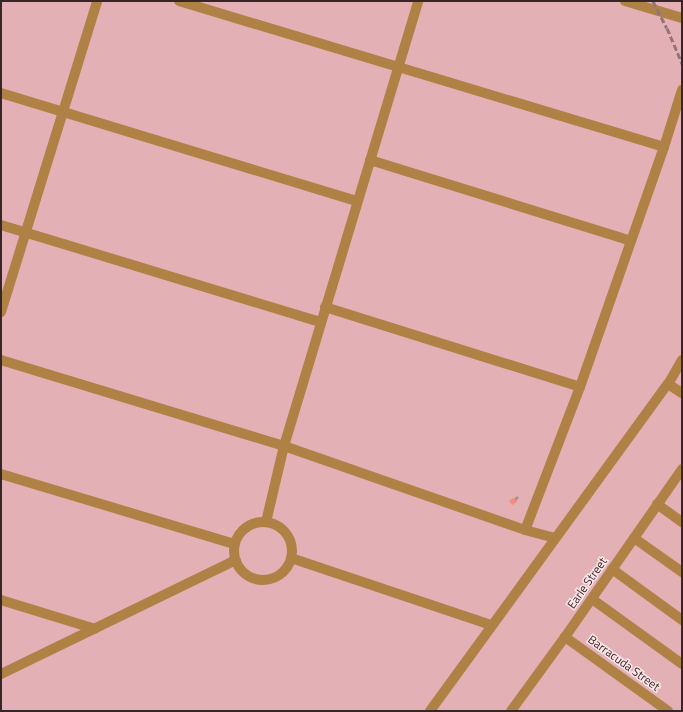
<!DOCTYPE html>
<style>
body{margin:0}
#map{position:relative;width:683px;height:712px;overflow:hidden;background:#ebbfc4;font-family:"Titillium Web",sans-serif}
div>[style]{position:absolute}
.built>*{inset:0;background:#e3b0b6;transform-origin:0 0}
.shadow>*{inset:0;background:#0003}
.building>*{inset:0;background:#f18e7d}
.minor>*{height:10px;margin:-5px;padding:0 5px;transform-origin:5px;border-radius:5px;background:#b08145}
.minor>.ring{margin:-5px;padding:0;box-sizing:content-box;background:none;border:10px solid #b08145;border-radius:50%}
.rail>*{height:3px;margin-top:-1.5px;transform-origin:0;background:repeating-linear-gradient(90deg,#937578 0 6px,transparent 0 9px)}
span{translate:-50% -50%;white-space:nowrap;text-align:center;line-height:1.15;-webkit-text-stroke:3px #fde6e8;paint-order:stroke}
.street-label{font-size:12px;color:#372628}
.frame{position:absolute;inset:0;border:2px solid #372628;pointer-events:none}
</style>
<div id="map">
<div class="built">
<i style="left:1px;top:1px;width:681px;height:710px"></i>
</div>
<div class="shadow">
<i style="clip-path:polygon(517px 496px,519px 498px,516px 501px,511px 501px)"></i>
</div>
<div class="building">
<i style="clip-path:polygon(513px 498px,517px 502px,512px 505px,509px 501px)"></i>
</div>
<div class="minor">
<i style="left:179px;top:1px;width:506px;rotate:16.75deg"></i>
<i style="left:664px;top:147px;width:254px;rotate:109.3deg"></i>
<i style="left:580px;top:387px;width:153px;rotate:111deg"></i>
<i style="left:625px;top:1px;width:59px;rotate:16.6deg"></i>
<i style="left:1px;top:93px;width:372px;rotate:16.9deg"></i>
<i style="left:664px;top:147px;width:60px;rotate:-72.5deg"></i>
<i style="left:370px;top:160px;width:273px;rotate:17.2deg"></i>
<i style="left:1px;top:225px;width:334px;rotate:16.9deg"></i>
<i style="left:325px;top:307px;width:267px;rotate:17.4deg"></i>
<i style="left:1px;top:312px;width:325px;rotate:-72.8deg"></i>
<i style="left:1px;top:360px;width:296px;rotate:16.9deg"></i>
<i style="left:284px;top:446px;width:255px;rotate:19.2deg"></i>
<i style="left:525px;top:530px;width:30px;rotate:15deg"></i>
<i style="left:682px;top:360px;width:28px;rotate:120deg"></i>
<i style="left:668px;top:384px;width:17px;rotate:33deg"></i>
<i style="left:1px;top:474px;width:244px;rotate:16.7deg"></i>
<i style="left:657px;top:504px;width:31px;rotate:36deg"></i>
<i style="left:266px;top:522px;width:78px;rotate:-76.7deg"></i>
<i style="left:284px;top:446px;width:465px;rotate:-73.2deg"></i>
<i class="ring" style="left:234px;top:522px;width:48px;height:48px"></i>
<i style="left:634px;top:538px;width:59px;rotate:35.3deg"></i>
<i style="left:291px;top:558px;width:211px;rotate:18.5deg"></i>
<i style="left:612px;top:569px;width:87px;rotate:36.1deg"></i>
<i style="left:592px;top:599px;width:111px;rotate:35.8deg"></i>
<i style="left:1px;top:600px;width:98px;rotate:17.1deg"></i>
<i style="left:565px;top:637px;width:127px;rotate:35.7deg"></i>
<i style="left:1px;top:674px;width:261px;rotate:-25.9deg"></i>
<i style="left:430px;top:711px;width:404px;rotate:-54deg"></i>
<i style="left:511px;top:711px;width:92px;rotate:-53.9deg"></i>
<i style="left:565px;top:637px;width:205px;rotate:-55.1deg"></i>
</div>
<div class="rail">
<i style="left:653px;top:1px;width:30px;rotate:63deg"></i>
<i style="left:667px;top:28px;width:39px;rotate:67deg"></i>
</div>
<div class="street-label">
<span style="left:587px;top:583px;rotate:-55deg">Earle Street</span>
<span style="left:624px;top:663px;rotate:36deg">Barracuda Street</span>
</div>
<div class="frame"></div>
</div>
